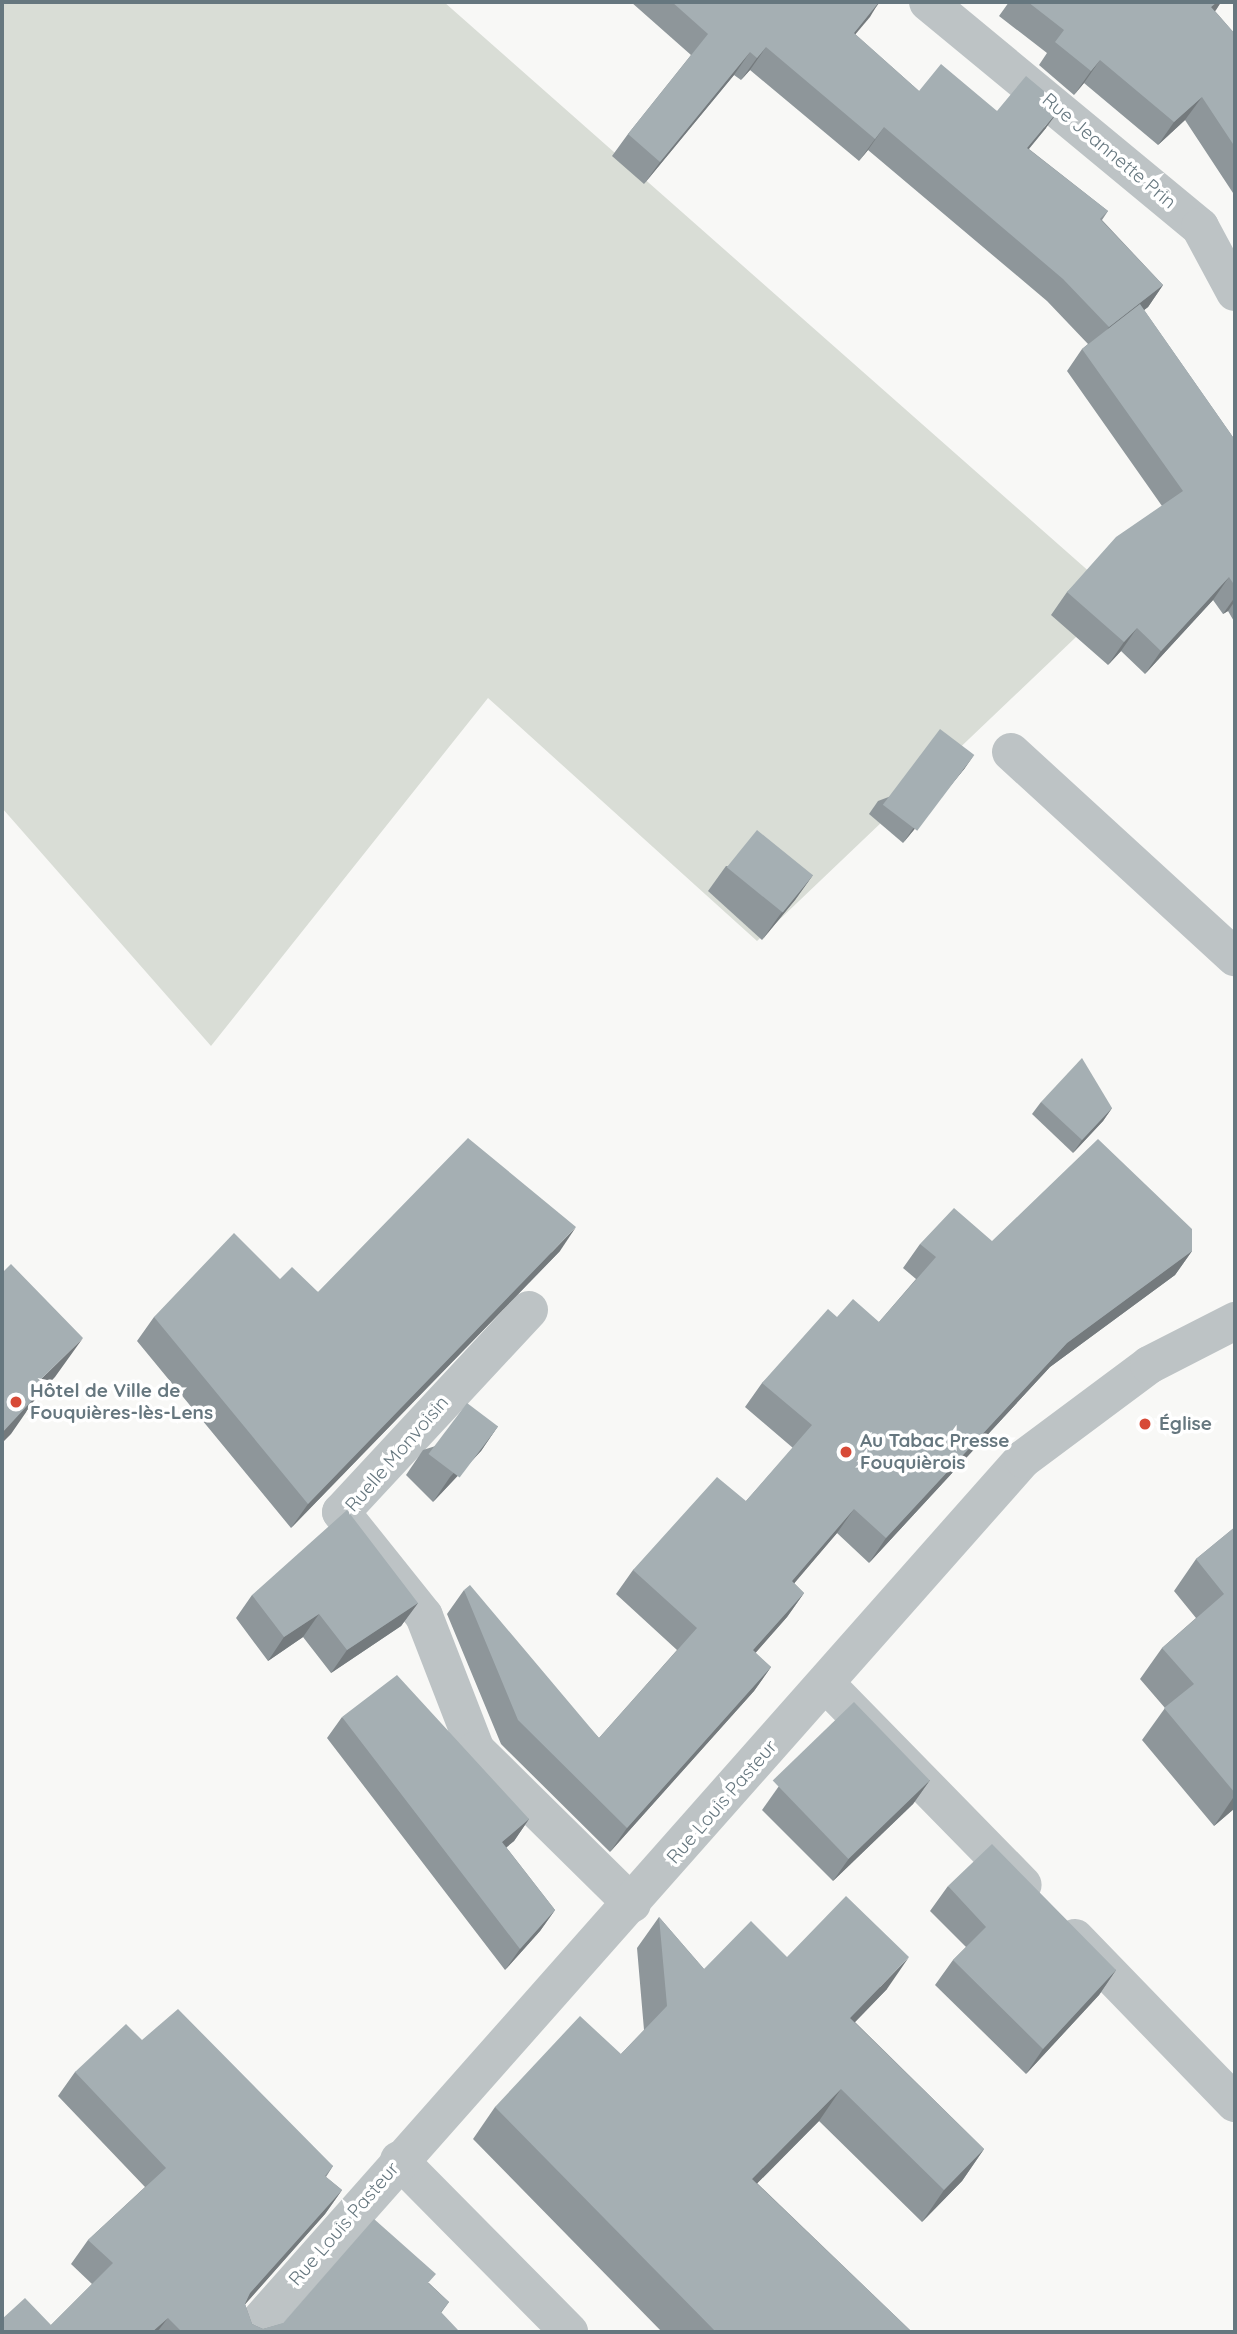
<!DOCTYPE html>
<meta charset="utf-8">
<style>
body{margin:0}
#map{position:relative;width:1237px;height:2334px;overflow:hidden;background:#f8f8f6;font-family:Quicksand,sans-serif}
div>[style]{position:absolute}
.green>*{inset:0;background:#d9ddd6}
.minor>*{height:38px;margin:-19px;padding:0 19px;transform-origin:19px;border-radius:19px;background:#bdc3c5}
.tertiary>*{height:38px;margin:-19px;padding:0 19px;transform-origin:19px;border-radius:19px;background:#bdc3c5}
.wall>*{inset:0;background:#8e969a}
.shaded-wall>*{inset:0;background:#747a7d}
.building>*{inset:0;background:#a5afb3;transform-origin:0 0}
.dots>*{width:19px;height:19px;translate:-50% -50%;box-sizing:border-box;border:4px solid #fff;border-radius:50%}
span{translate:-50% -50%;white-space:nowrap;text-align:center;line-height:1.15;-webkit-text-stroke:7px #fff;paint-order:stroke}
.street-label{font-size:19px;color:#66777f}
.poi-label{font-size:19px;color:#66777f;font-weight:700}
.left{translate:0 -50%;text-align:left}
.frame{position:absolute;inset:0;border:4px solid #66777f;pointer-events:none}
</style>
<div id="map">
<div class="green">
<i style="clip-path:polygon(2px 2px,444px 2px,1118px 597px,757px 941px,488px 698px,211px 1046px,2px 808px)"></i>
</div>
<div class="minor">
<i style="left:928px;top:2px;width:353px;rotate:39.6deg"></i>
<i style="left:1200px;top:227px;width:74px;rotate:61.7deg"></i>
<i style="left:1011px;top:752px;width:304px;rotate:42.5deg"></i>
<i style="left:529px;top:1310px;width:276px;rotate:132.9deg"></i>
<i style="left:341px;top:1512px;width:133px;rotate:51.4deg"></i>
<i style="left:424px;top:1616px;width:144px;rotate:68.8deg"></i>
<i style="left:476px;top:1750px;width:219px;rotate:44.6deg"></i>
<i style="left:826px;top:1684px;width:281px;rotate:45.6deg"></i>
<i style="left:1075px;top:1938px;width:230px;rotate:45.9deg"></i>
<i style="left:399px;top:2160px;width:242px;rotate:45.3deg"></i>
</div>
<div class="tertiary">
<i style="left:250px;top:2332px;width:1166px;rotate:-48.48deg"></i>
<i style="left:1023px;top:1459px;width:157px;rotate:-36.7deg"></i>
<i style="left:1149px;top:1365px;width:97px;rotate:-27.1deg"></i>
</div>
<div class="wall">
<i style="clip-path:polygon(631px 2px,880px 2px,855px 34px,919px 91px,997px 111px,1046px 128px,1029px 149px,1108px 211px,1102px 220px,1163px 285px,1148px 307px,1144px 310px,1235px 440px,1235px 623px,1228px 611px,1223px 614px,1213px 600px,1145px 674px,1121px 651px,1108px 665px,1051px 615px,1067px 592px,1162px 506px,1067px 371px,1082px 349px,1088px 344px,1047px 301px,868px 150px,859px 161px,750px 70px,741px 80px,734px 75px,644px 184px,612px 156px,628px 134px,691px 55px)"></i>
<i style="clip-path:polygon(1009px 2px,1221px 2px,1215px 11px,1235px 34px,1235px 196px,1185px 120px,1158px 145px,1084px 83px,1074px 95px,1039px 65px,1047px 53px,999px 16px)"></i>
<i style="clip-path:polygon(965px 768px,903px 843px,869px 814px,878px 801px)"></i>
<i style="clip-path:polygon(726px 866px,813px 875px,795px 900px,762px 940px,708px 891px)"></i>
<i style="clip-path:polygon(1041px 1102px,1112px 1108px,1103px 1121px,1073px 1153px,1032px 1114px)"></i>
<i style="clip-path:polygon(992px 1241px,1192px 1251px,1175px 1275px,1050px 1367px,869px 1563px,837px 1533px,794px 1583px,804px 1593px,787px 1617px,755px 1653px,771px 1667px,754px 1691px,610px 1852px,501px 1744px,447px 1614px,464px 1590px,599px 1738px,677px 1650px,616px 1594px,633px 1570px,746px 1501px,793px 1448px,745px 1407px,762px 1383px,837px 1317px,879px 1322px,916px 1279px,903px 1268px,920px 1244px)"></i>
<i style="clip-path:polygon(560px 1251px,291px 1528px,137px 1341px,154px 1317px,280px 1279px,318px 1292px)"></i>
<i style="clip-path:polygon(498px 1426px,481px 1451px,433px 1502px,406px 1475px,423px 1450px)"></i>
<i style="clip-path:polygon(1235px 1527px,1235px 1808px,1214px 1826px,1142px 1740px,1165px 1708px,1140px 1679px,1162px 1648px,1196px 1618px,1174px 1591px,1196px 1559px)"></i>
<i style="clip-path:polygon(252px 1595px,418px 1603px,401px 1626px,331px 1673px,303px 1637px,268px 1661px,236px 1618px)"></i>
<i style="clip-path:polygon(342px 1717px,529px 1819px,514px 1841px,506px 1847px,555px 1910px,540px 1931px,505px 1970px,327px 1738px)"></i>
<i style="clip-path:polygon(930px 1780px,913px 1804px,833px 1881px,762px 1810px,779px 1786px)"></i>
<i style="clip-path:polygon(948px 1886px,1116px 1970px,1099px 1995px,1026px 2074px,935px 1985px,953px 1960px,966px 1947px,930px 1911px)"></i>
<i style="clip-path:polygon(659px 1917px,704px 1969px,787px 1957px,887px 1989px,855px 2022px,984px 2149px,962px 2181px,922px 2222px,819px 2121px,757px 2183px,912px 2332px,662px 2332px,473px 2139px,495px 2107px,621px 2054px,644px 2030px,637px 1948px)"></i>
<i style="clip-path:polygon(142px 2040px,333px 2166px,326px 2177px,342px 2190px,325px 2214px,245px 2304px,252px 2324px,263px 2329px,429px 2283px,449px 2302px,441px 2313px,456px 2332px,2px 2332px,51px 2325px,92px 2284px,71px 2264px,88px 2240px,145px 2187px,58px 2096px,75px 2072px)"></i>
</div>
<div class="shaded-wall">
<i style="clip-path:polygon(879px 2px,870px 17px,838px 55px,854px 33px)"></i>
<i style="clip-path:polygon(1217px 2px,1221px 2px,1216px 10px,1195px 31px,1211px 7px)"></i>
<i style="clip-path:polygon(766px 47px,750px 70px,741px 80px,757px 58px)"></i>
<i style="clip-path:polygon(750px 52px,734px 75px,644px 184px,660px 162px)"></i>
<i style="clip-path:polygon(1100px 60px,1084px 83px,1074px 95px,1091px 71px)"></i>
<i style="clip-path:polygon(1202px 97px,1185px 120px,1158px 145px,1174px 122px)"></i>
<i style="clip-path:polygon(1062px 106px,1046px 128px,1011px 170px,1027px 148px)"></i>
<i style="clip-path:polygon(884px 127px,868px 150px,859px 161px,875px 139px)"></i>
<i style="clip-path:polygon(1163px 285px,1148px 307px,1093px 350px,1109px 327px)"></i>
<i style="clip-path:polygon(1229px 577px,1213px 600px,1145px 674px,1161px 651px)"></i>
<i style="clip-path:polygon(1235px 597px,1235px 601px,1228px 611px,1223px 614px)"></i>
<i style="clip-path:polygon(1137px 628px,1121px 651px,1108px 665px,1124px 642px)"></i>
<i style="clip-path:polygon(974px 755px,965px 768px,903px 843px,912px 830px)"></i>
<i style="clip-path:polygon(813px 875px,795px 900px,762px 940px,779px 916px)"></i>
<i style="clip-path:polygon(1112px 1108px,1103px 1121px,1073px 1153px,1082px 1140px)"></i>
<i style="clip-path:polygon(576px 1227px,560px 1251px,291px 1528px,308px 1504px)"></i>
<i style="clip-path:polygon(1192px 1251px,1175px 1275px,1050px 1367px,869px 1563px,886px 1538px,1067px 1343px)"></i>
<i style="clip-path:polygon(83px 1338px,55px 1377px,38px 1395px,11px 1434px,2px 1443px,2px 1433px,32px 1388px)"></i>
<i style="clip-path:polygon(498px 1426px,481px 1451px,433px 1502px,450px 1477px)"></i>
<i style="clip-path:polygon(854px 1509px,837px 1533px,775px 1606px,792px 1581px)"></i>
<i style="clip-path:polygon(804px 1593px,787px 1617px,736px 1675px,753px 1650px)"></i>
<i style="clip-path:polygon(418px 1603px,401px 1626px,331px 1673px,347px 1650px)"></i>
<i style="clip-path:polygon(319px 1614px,303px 1637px,268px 1661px,284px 1637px)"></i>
<i style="clip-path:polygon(771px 1667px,754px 1691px,610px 1852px,627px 1828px)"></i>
<i style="clip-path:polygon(930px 1780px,913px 1804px,833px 1881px,850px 1857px)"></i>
<i style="clip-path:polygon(1235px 1795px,1235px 1808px,1214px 1826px)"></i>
<i style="clip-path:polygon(529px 1819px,514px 1841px,487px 1864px,502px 1842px)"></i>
<i style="clip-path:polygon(555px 1910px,540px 1931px,505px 1970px,520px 1949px)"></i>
<i style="clip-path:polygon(909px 1957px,887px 1989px,828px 2050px,850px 2018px)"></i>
<i style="clip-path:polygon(1116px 1970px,1099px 1995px,1026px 2074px,1043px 2049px)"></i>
<i style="clip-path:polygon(841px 2089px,819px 2121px,730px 2211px,752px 2179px)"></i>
<i style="clip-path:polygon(984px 2149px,962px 2181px,922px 2222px,944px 2190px)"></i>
<i style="clip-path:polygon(342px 2190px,325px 2214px,234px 2317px,250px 2293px)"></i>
<i style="clip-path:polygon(168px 2318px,157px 2332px,152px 2332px)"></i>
</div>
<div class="building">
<i style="clip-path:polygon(672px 2px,879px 2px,854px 33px,919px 91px,941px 64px,997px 111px,1026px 76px,1062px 106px,1027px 148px,1108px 211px,1100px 219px,1163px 285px,1109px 327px,1063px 279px,884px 127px,875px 139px,766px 47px,757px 58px,750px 52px,660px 162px,628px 134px,708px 34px)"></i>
<i style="clip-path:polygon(1028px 2px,1217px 2px,1211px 7px,1235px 34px,1235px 147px,1202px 97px,1174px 122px,1100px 60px,1091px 71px,1055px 42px,1064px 30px)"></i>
<i style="clip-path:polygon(1140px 304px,1235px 440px,1235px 586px,1229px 577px,1161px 651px,1137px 628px,1124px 642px,1067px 592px,1116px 537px,1183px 491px,1082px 349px)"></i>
<i style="left:940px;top:729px;width:43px;height:95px;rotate:37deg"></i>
<i style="left:757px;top:830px;width:72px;height:48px;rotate:39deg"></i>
<i style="clip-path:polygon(1082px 1058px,1112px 1108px,1082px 1140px,1041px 1102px)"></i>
<i style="clip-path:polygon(468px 1138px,576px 1227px,308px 1504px,154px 1317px,234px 1233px,280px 1279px,292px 1267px,318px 1292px)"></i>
<i style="clip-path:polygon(1098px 1139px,1192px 1229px,1192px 1251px,1067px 1343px,886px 1538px,854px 1509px,792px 1581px,804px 1593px,753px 1650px,771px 1667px,627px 1828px,518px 1720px,464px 1590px,470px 1585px,599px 1738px,697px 1628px,633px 1570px,717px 1477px,746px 1501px,812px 1425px,762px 1383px,828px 1309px,837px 1317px,853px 1299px,879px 1322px,936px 1257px,920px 1244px,954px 1208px,992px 1241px)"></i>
<i style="clip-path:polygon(11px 1264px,83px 1338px,32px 1388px,38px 1394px,2px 1433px,2px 1273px)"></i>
<i style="left:467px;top:1403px;width:39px;height:64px;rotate:37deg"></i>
<i style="clip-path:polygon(347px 1510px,418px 1603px,347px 1650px,319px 1614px,284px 1637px,252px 1595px)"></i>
<i style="clip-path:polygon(1235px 1527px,1235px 1793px,1164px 1708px,1194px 1684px,1162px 1648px,1224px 1594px,1196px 1559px)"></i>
<i style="clip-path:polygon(397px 1675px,529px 1819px,502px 1842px,555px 1910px,520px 1949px,342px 1717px)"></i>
<i style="left:854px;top:1702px;width:109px;height:113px;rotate:46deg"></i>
<i style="clip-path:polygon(992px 1844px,1116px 1970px,1043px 2049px,953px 1960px,986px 1927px,948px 1886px)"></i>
<i style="clip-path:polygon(846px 1896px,909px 1957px,850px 2018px,984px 2149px,944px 2190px,841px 2089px,752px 2179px,912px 2332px,716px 2332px,495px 2107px,580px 2016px,621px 2054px,667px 2006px,659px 1917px,704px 1969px,751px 1921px,787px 1957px)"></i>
<i style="clip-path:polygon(178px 2009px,333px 2166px,325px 2176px,342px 2190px,250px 2293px,245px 2304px,252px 2324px,263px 2329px,283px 2323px,374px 2219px,436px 2274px,428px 2283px,449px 2302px,441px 2312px,458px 2330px,455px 2332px,182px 2332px,168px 2318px,152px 2332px,2px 2332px,2px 2319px,25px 2298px,51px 2325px,113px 2263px,88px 2240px,166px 2168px,75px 2072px,126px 2024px,142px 2040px)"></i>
</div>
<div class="dots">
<i style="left:16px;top:1402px;background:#d74a37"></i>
<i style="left:1145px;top:1424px;background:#d74a37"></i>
<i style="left:846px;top:1452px;background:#d74a37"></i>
</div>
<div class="street-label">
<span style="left:1109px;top:151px;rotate:40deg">Rue Jeannette Prin</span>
<span style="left:397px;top:1454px;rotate:-49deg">Ruelle Monvoisin</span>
<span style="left:722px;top:1802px;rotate:-49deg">Rue Louis Pasteur</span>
<span style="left:344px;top:2224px;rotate:-49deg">Rue Louis Pasteur</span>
</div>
<div class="poi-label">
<span class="left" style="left:30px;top:1402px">Hôtel de Ville de<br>Fouquières-lès-Lens</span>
<span class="left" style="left:1159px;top:1424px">Église</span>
<span class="left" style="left:860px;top:1452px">Au Tabac Presse<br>Fouquièrois</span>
</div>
<div class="frame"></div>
</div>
